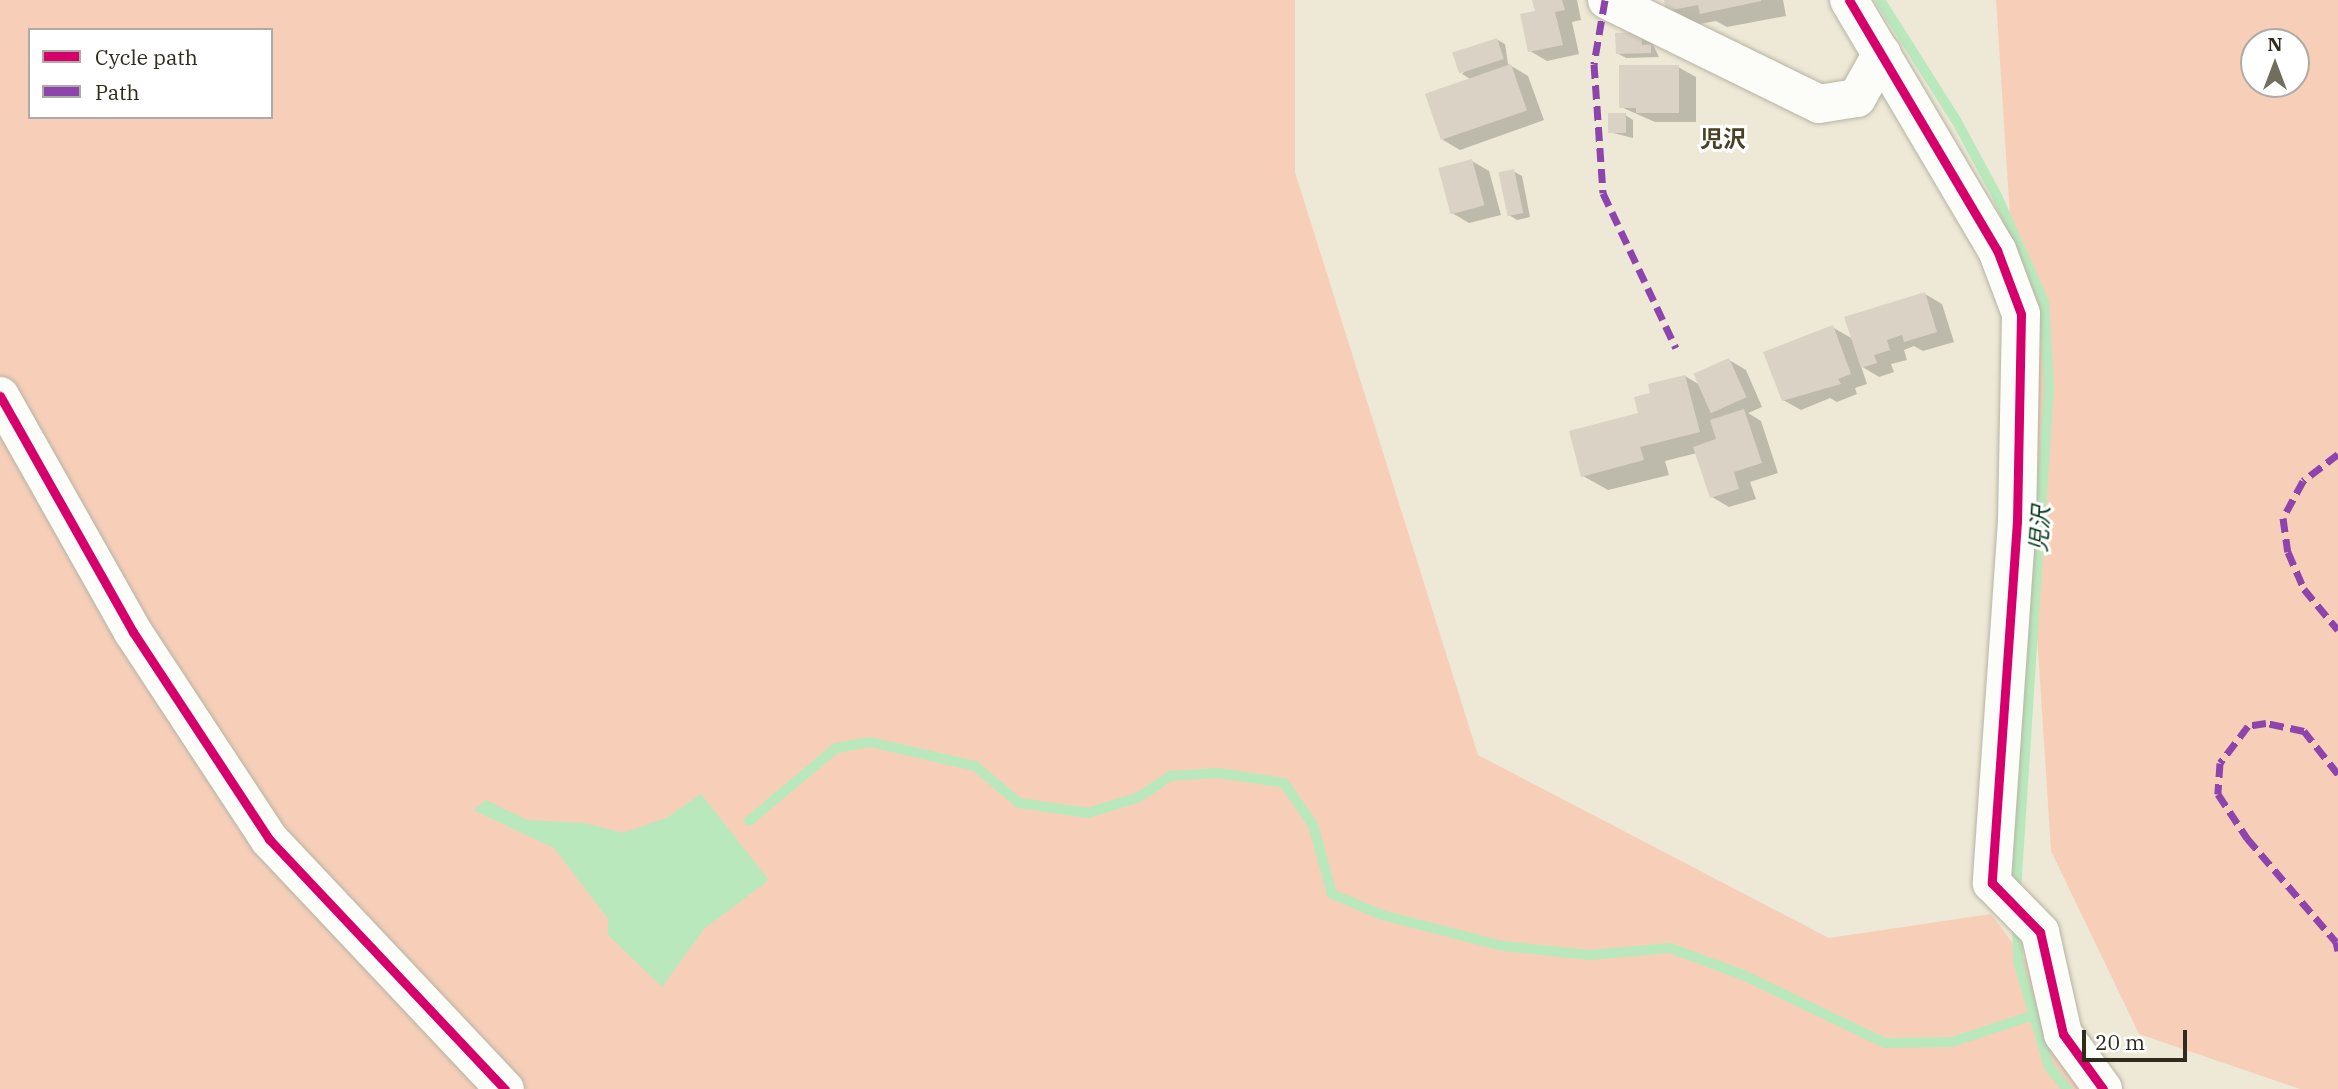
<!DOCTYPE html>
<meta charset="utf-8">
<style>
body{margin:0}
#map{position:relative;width:2338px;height:1089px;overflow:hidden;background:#eee9d6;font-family:"IBM Plex Serif","Noto Sans JP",serif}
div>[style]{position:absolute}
.green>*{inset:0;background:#f7cfb9}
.water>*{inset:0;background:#b9e8bc}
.shadow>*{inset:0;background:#0003}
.stream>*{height:10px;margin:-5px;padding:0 5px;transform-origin:5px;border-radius:5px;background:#b9e8bc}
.building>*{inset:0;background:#dad2c4;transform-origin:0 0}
.roads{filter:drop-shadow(0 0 2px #b6b3a4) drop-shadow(0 0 2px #b6b3a4)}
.minor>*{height:38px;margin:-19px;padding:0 19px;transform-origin:19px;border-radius:19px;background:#fcfcf9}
.tertiary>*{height:38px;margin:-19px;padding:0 19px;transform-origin:19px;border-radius:19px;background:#fcfcf9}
.quiet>*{height:7px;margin-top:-3.5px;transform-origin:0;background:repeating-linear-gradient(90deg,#8e44ad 0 14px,transparent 0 21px)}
.cycleway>*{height:9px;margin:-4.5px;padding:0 4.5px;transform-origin:4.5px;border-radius:4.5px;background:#d6006c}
span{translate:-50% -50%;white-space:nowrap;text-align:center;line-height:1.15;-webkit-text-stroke:6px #fff;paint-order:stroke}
.neighbourhood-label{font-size:23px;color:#494123;font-weight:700}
.water-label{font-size:23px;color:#013817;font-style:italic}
.legend{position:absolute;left:28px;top:28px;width:245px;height:91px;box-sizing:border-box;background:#fff;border:2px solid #acaba5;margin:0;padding:9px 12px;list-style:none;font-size:21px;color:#2f2c1e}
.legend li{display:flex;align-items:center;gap:14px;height:35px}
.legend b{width:35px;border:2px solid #acaba5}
.north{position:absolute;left:2240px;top:28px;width:70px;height:70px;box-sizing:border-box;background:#fff;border:2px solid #acaba5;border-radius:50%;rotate:0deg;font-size:19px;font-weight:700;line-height:28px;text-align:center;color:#2f2c1e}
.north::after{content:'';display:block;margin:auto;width:24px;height:32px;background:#726e5e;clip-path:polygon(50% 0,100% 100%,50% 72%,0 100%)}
.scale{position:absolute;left:2082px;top:1030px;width:105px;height:32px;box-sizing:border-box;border:4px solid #2f2c1e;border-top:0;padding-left:9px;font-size:21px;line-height:24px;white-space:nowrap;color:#2f2c1e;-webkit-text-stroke:5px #fff;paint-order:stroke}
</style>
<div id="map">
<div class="green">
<i style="clip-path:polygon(evenodd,0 0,1295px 0,1295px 172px,1478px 755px,1829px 938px,1991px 914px,2122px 1089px,0 1089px,0 0,30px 30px,271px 30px,271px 117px,30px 117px,30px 30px)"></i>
<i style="clip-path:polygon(evenodd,1996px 0,2338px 0,2338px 1089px,2300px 1089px,2139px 1034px,2051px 851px,1996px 0,2254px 42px,2296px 42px,2296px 84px,2254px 84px,2254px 42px)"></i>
</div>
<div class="water">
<i style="clip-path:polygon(701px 794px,769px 880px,704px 929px,662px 987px,608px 935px,608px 919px,554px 848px,473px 810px,486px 800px,527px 820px,585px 823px,623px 833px,666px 818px)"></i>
</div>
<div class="shadow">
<i style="clip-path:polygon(1534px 0,1577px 0,1581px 20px,1572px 22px,1579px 54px,1547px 61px,1530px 51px,1537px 12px)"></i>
<i style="clip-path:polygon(1666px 0,1783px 0,1786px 16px,1727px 27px,1716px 21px,1694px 25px,1668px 10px)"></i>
<i style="clip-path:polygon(1641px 33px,1650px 38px,1659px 57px,1626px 58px,1617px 53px)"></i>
<i style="clip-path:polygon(1496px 39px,1505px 44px,1508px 64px,1528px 76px,1544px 120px,1460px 150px,1443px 140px,1472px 80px,1462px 74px)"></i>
<i style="clip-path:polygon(1678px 67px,1696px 77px,1696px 122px,1655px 122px,1621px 107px)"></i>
<i style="clip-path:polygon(1625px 115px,1633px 120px,1633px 138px,1609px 132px)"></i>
<i style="clip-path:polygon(1472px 161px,1489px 171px,1501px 215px,1469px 223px,1452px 213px)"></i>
<i style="clip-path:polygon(1513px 171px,1522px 176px,1530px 217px,1517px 220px,1509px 215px)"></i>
<i style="clip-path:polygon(1925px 294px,1942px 304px,1954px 342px,1923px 351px,1914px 346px,1904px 350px,1907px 360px,1891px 364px,1894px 372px,1879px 377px,1861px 366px,1867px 384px,1855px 388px,1857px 394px,1837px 402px,1830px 398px,1801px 410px,1783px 400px,1832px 327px,1853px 339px)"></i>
<i style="clip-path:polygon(1729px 360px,1746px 370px,1762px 407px,1748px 413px,1761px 421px,1778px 473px,1750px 482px,1756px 499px,1729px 507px,1712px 497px,1697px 453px,1665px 461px,1669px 475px,1608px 490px,1583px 476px,1641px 414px,1652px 395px,1685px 376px,1700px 385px)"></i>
</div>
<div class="stream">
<i style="left:1880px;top:0;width:142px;rotate:57.7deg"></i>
<i style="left:1956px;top:120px;width:86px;rotate:61.7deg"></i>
<i style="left:1997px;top:196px;width:116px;rotate:66.1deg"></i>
<i style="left:2044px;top:302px;width:85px;rotate:86.6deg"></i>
<i style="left:2049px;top:387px;width:505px;rotate:93.75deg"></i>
<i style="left:749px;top:821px;width:114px;rotate:-40deg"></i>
<i style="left:836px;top:748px;width:35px;rotate:-10deg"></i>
<i style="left:870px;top:742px;width:108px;rotate:12.9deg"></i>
<i style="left:975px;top:766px;width:57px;rotate:40.1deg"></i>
<i style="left:1019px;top:803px;width:70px;rotate:8.2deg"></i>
<i style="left:1088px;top:813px;width:53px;rotate:-17.4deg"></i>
<i style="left:1139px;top:797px;width:37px;rotate:-34deg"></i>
<i style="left:1170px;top:776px;width:48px;rotate:-3.6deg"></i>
<i style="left:1218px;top:773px;width:67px;rotate:8.6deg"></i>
<i style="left:1284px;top:783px;width:51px;rotate:55.4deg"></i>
<i style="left:1313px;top:825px;width:72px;rotate:74.6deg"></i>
<i style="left:1332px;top:894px;width:54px;rotate:22.8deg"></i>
<i style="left:1382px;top:915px;width:125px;rotate:14.4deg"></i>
<i style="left:1503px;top:946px;width:87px;rotate:5.9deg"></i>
<i style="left:1590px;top:955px;width:80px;rotate:-5deg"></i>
<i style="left:1670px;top:948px;width:78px;rotate:20.3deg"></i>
<i style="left:1743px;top:975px;width:157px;rotate:25.6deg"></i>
<i style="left:1885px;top:1043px;width:67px;rotate:-0.9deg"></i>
<i style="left:1952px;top:1042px;width:86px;rotate:-18.2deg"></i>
<i style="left:2017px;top:925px;width:36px;rotate:88deg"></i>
<i style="left:2018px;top:961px;width:110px;rotate:73.7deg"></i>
<i style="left:2049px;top:1067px;width:28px;rotate:51deg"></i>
</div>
<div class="building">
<i style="clip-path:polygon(1532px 0,1562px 0,1565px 10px,1555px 12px,1563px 45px,1528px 52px,1520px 14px,1535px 11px)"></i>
<i style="clip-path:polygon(1664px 0,1761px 0,1761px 1px,1700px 14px,1698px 5px,1666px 11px)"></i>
<i style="clip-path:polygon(1642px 32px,1642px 45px,1651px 44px,1651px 53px,1616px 54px,1615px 33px)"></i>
<i style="left:1497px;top:38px;width:22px;height:47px;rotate:72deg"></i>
<i style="left:1511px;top:64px;width:49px;height:91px;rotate:71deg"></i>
<i style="clip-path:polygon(1619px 65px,1679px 65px,1679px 113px,1636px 113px,1636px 108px,1619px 108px)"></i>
<i style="left:1608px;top:113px;width:18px;height:20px"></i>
<i style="left:1472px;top:159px;width:48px;height:35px;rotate:75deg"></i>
<i style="left:1514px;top:169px;width:45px;height:16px;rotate:78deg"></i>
<i style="clip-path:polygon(1925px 292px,1937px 332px,1904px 342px,1902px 335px,1887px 340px,1890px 350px,1874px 355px,1877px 363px,1861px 368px,1844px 317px)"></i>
<i style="clip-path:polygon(1833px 325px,1851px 374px,1838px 379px,1841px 384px,1782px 401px,1763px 352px)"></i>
<i style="left:1729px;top:358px;width:43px;height:39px;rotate:66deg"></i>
<i style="clip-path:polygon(1685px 375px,1700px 432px,1640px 447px,1644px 460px,1581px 477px,1569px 431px,1638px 413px,1634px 397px,1650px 393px,1648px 384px)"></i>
<i style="clip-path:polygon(1744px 409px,1762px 463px,1734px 472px,1739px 489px,1710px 498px,1693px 447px,1716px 439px,1710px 420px)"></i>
</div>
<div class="roads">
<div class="minor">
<i style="left:1607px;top:0;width:236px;rotate:26.1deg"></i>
<i style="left:1819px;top:104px;width:38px;rotate:-9deg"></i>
<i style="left:1857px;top:98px;width:51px;rotate:-60.9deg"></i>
<i style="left:1849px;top:0;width:291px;rotate:59.4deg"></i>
<i style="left:1997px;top:250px;width:68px;rotate:69.4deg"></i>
<i style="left:2021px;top:314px;width:207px;rotate:91.1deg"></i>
<i style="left:2017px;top:521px;width:363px;rotate:94deg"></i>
<i style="left:1992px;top:883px;width:69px;rotate:45.6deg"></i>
<i style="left:2040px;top:932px;width:105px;rotate:77.3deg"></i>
<i style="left:2063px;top:1034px;width:68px;rotate:54deg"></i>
</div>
<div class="tertiary">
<i style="left:0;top:396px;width:271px;rotate:60.6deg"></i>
<i style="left:133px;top:632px;width:248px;rotate:56.7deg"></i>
<i style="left:269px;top:839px;width:344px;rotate:46.7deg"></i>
</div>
</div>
<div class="quiet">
<i style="left:1605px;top:0;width:65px;rotate:99.8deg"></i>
<i style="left:1594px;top:64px;width:129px;rotate:86deg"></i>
<i style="left:1603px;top:193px;width:171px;rotate:64.8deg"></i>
<i style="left:2338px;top:454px;width:44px;rotate:142.4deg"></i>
<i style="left:2303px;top:481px;width:42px;rotate:118.4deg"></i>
<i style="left:2283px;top:518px;width:34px;rotate:82deg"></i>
<i style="left:2288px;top:552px;width:40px;rotate:66.6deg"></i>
<i style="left:2304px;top:589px;width:53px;rotate:50.3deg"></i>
<i style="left:2338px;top:774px;width:55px;rotate:-128.3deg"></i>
<i style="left:2304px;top:731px;width:39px;rotate:-168deg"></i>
<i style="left:2266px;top:723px;width:18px;rotate:171deg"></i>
<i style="left:2248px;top:726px;width:46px;rotate:127.1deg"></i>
<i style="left:2220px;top:763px;width:31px;rotate:94deg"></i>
<i style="left:2218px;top:794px;width:53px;rotate:56.6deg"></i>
<i style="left:2247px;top:838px;width:137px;rotate:49.4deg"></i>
<i style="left:2336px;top:942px;width:9px;rotate:77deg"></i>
</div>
<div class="cycleway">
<i style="left:1849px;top:0;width:291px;rotate:59.4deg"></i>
<i style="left:1997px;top:250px;width:68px;rotate:69.4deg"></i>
<i style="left:2021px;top:314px;width:207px;rotate:91.1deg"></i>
<i style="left:2017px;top:521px;width:363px;rotate:94deg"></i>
<i style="left:1992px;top:883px;width:69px;rotate:45.6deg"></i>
<i style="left:2040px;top:932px;width:105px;rotate:77.3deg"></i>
<i style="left:2063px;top:1034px;width:68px;rotate:54deg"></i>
<i style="left:0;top:396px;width:271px;rotate:60.6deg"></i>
<i style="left:133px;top:632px;width:248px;rotate:56.7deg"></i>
<i style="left:269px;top:839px;width:344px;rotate:46.7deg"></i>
</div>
<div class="neighbourhood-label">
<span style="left:1723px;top:138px">児沢</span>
</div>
<div class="water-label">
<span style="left:2039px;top:529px;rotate:-86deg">児沢</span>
</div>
<ul class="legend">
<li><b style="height:9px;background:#d6006c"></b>Cycle path</li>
<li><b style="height:9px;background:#8e44ad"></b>Path</li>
</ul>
<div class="north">N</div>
<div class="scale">20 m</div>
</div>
